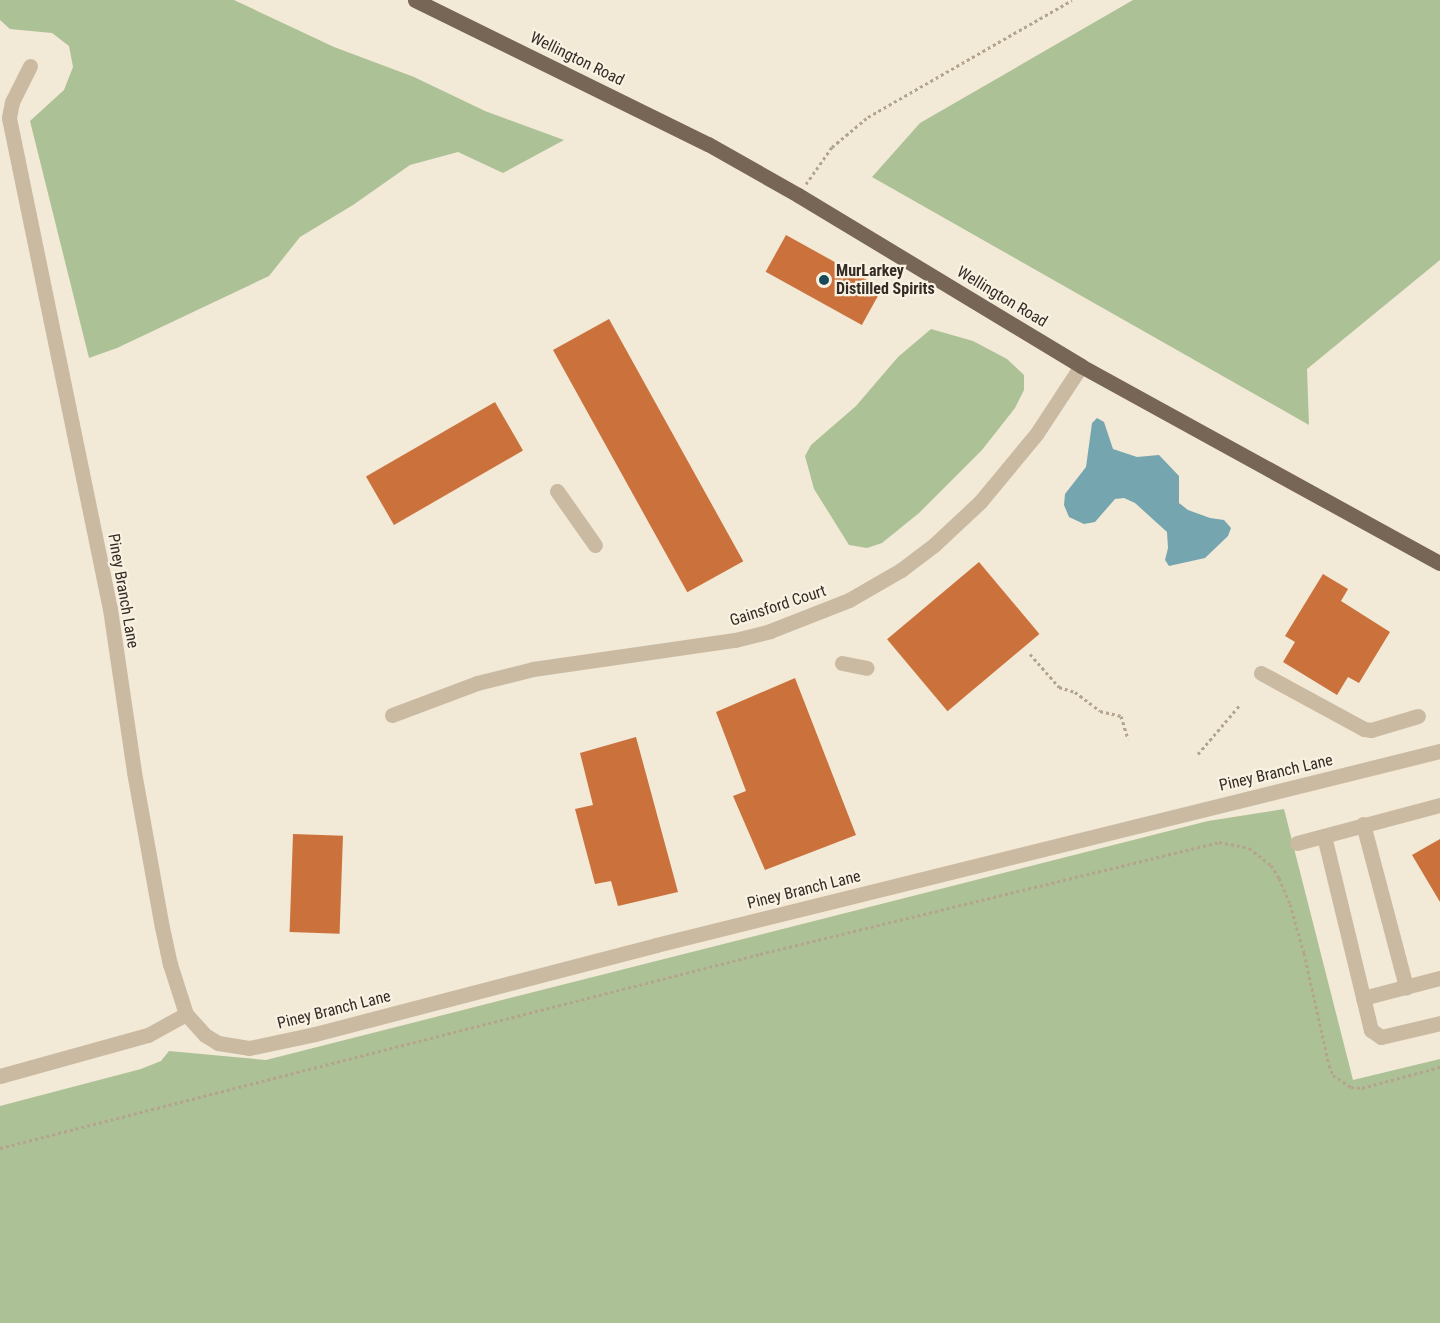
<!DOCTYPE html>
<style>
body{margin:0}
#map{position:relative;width:1440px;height:1323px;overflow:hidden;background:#f2e9d7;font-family:"Roboto Condensed",sans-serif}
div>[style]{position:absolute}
.green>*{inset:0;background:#adc196}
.water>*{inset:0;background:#75a5af}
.building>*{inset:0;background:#cb723c;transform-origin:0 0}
.path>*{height:3px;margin-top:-1.5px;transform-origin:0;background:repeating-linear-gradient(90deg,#b5a48d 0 3px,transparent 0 6px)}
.minor>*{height:15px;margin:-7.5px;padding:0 7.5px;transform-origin:7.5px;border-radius:7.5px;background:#cabaa2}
.major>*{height:15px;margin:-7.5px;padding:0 7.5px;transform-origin:7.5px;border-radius:7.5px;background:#776555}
.dots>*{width:16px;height:16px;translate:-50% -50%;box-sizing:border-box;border:3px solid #f9f2e3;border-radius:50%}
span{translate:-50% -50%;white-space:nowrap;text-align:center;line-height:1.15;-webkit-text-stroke:4.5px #f9f2e3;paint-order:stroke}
.street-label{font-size:16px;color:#342c25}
.poi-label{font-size:16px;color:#342c25;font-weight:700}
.left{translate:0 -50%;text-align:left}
</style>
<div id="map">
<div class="green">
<i style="clip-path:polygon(0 0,234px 0,334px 47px,414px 77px,485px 111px,564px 140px,503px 173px,458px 152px,410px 165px,353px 205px,300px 237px,269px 276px,117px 348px,89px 358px,30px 121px,64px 90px,73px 67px,69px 46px,52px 33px,10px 29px,0 20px)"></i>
<i style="clip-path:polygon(1133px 0,1440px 0,1440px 260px,1307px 369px,1309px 425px,872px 177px,920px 123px)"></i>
<i style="clip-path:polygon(931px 329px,973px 341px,1007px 359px,1024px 375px,1024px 390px,1015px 408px,982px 450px,919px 513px,882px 543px,867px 548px,849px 545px,814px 489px,805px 456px,811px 445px,856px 406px,898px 357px)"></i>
<i style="clip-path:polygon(1284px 809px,1353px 1080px,1440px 1059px,1440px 1323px,0 1323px,0 1106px,141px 1069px,161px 1061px,169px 1051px,266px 1060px,1208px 821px)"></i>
</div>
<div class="water">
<i style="clip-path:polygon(1097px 418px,1104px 422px,1113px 449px,1137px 457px,1159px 455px,1179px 476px,1179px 503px,1188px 510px,1210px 518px,1224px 520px,1231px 528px,1228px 536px,1205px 558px,1169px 566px,1165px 560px,1168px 548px,1167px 532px,1135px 503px,1124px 498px,1115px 499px,1095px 522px,1084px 524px,1069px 517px,1064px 505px,1065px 494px,1086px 467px,1092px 423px)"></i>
</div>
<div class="building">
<i style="left:786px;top:235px;width:110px;height:42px;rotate:29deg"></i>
<i style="left:609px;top:319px;width:277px;height:64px;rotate:61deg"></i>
<i style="left:495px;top:402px;width:56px;height:149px;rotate:60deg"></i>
<i style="left:979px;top:562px;width:94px;height:120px;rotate:50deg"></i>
<i style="clip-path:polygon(1323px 574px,1348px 589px,1341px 601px,1390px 632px,1359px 683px,1348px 677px,1337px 695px,1283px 662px,1295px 642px,1285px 636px)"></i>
<i style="clip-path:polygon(795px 678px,856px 835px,765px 870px,733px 796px,746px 791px,716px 712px)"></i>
<i style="clip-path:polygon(636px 737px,678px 892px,618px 906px,611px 881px,595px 884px,575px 809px,593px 805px,580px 753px)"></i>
<i style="left:293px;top:834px;width:50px;height:98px;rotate:2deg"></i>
<i style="clip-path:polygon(1440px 839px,1440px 902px,1412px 855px)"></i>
</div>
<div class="path">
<i style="left:806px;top:184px;width:45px;rotate:-54.9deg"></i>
<i style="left:832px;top:147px;width:47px;rotate:-39.8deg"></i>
<i style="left:868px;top:117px;width:235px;rotate:-29.8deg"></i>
<i style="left:1030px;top:654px;width:44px;rotate:48.7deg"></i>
<i style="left:1059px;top:687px;width:17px;rotate:17deg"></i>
<i style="left:1075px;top:692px;width:31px;rotate:37deg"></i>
<i style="left:1100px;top:711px;width:22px;rotate:13deg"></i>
<i style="left:1121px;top:716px;width:24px;rotate:73deg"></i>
<i style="left:1198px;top:754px;width:63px;rotate:-49.5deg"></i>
<i style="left:0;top:1148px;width:784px;rotate:-14.32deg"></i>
<i style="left:760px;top:954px;width:472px;rotate:-13.7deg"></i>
<i style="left:1219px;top:842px;width:31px;rotate:11deg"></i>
<i style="left:1249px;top:848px;width:28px;rotate:38deg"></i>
<i style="left:1271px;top:865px;width:15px;rotate:58deg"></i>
<i style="left:1279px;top:878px;width:28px;rotate:67deg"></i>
<i style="left:1290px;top:904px;width:51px;rotate:74.1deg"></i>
<i style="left:1304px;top:953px;width:115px;rotate:77.4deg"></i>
<i style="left:1329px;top:1065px;width:11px;rotate:68deg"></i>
<i style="left:1333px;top:1075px;width:22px;rotate:34deg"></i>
<i style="left:1351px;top:1087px;width:11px;rotate:5deg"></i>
<i style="left:1362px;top:1088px;width:81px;rotate:-15.1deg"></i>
</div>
<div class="minor">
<i style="left:30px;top:66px;width:40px;rotate:116.6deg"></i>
<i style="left:12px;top:102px;width:16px;rotate:101deg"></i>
<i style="left:9px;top:118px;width:501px;rotate:78.38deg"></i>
<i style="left:110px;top:609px;width:165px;rotate:81.6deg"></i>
<i style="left:134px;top:772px;width:158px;rotate:79.8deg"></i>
<i style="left:162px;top:927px;width:38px;rotate:78deg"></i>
<i style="left:170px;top:964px;width:52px;rotate:72.3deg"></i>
<i style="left:186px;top:1014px;width:28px;rotate:48deg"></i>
<i style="left:205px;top:1035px;width:15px;rotate:32deg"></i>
<i style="left:218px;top:1043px;width:31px;rotate:9deg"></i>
<i style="left:249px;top:1048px;width:67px;rotate:-12deg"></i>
<i style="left:315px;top:1034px;width:352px;rotate:-14.6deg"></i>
<i style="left:656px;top:945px;width:808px;rotate:-13.9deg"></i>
<i style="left:557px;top:491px;width:66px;rotate:54.9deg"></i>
<i style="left:842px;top:663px;width:25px;rotate:11deg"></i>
<i style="left:1261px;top:673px;width:117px;rotate:28.5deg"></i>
<i style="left:1364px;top:729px;width:7px;rotate:8deg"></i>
<i style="left:1371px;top:730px;width:49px;rotate:-16.6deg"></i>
<i style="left:392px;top:715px;width:91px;rotate:-20.6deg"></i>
<i style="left:477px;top:683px;width:58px;rotate:-14deg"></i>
<i style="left:533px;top:669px;width:204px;rotate:-8.2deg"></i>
<i style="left:735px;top:640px;width:36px;rotate:-14deg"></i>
<i style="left:770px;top:631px;width:85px;rotate:-21.4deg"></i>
<i style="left:849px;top:600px;width:60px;rotate:-30deg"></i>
<i style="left:901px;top:570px;width:41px;rotate:-37.1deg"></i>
<i style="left:934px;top:545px;width:63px;rotate:-43.1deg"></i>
<i style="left:980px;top:502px;width:89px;rotate:-50.4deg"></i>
<i style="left:1037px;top:433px;width:80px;rotate:-56.7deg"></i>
<i style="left:1363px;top:824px;width:169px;rotate:75.2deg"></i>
<i style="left:1324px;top:836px;width:200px;rotate:76.4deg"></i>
<i style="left:1371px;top:1030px;width:12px;rotate:35deg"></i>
<i style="left:1381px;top:1037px;width:61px;rotate:-13.3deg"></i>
<i style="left:1297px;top:843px;width:148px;rotate:-14.9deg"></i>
<i style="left:1363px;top:998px;width:80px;rotate:-14.6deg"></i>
<i style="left:0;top:1076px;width:154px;rotate:-15.5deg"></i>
<i style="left:148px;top:1035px;width:43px;rotate:-28.9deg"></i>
</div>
<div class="major">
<i style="left:415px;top:0;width:326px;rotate:26.2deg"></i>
<i style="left:708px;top:144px;width:103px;rotate:29.5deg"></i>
<i style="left:798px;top:195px;width:331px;rotate:31.1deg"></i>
<i style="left:1081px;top:366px;width:409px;rotate:28.8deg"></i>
</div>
<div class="dots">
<i style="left:824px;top:280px;background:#194a57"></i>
</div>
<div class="street-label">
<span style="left:577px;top:59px;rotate:26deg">Wellington Road</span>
<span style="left:1002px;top:297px;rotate:31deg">Wellington Road</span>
<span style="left:123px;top:591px;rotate:80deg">Piney Branch Lane</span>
<span style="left:778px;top:606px;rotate:-18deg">Gainsford Court</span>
<span style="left:1276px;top:773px;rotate:-13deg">Piney Branch Lane</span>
<span style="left:804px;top:890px;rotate:-14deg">Piney Branch Lane</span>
<span style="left:334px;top:1010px;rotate:-14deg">Piney Branch Lane</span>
</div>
<div class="poi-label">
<span class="left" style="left:836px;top:280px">MurLarkey<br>Distilled Spirits</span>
</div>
</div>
